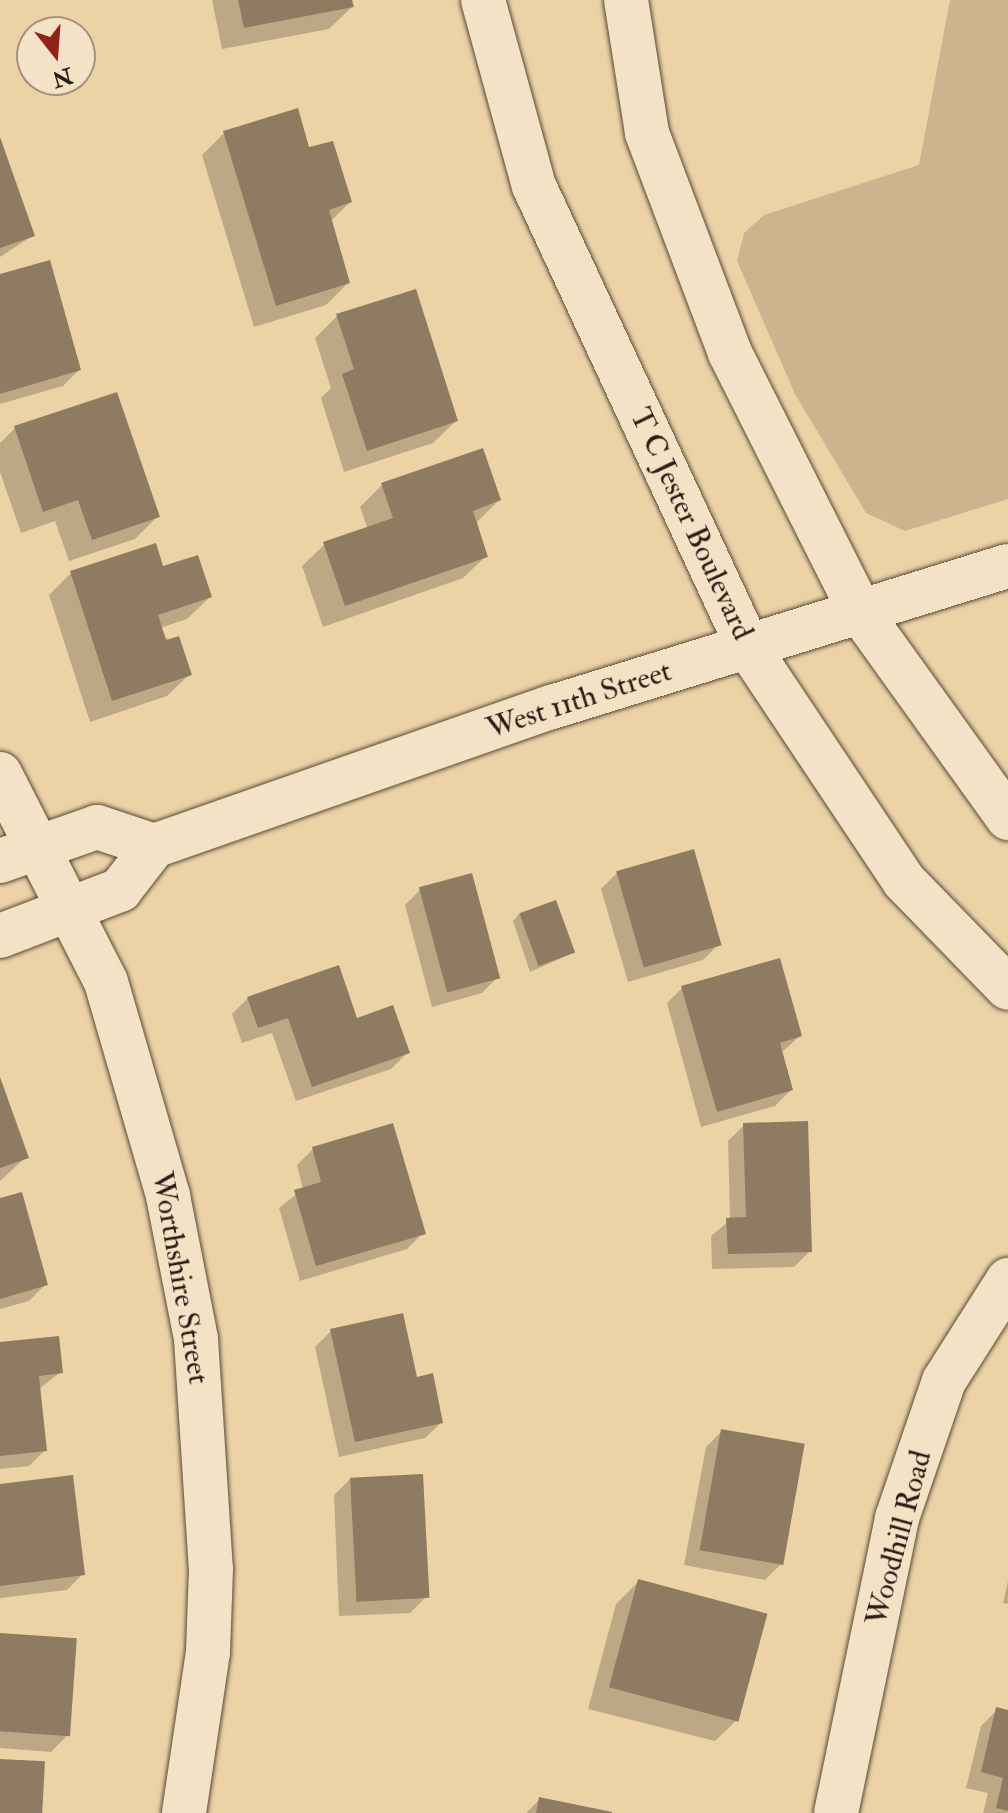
<!DOCTYPE html>
<style>
body{margin:0}
#map{position:relative;width:1008px;height:1813px;overflow:hidden;background:#ecd3a6;font-family:"IM FELL Double Pica",serif}
div>[style]{position:absolute}
.green>*{inset:0;background:#cbb48e}
.shadow>*{inset:0;background:#0003}
.building>*{inset:0;background:#8e7b61;transform-origin:0 0}
.roads{filter:drop-shadow(0 0 2px #594a3a) drop-shadow(0 0 2px #594a3a)}
.street>*{height:44px;margin:-22px;padding:0 22px;transform-origin:22px;border-radius:22px;background:#f3e2c5}
.secondary>*{height:44px;margin:-22px;padding:0 22px;transform-origin:22px;border-radius:22px;background:#f3e2c5}
span{translate:-50% -50%;white-space:nowrap;text-align:center;line-height:1.15;-webkit-text-stroke:6px #f3e2c5;paint-order:stroke}
.street-label{font-size:30px;color:#281c16}
.north{position:absolute;left:16px;top:16px;width:80px;height:80px;box-sizing:border-box;background:#f3e2c5;border:2px solid #a2937f;border-radius:50%;rotate:163deg;font-size:22px;font-weight:700;line-height:32px;text-align:center;color:#281c16}
.north::after{content:'';display:block;margin:auto;width:28px;height:36px;background:#8f2418;clip-path:polygon(50% 0,100% 100%,50% 72%,0 100%)}
</style>
<div id="map">
<div class="green">
<i style="clip-path:polygon(950px 0,1008px 0,1008px 499px,905px 531px,866px 513px,795px 394px,737px 261px,744px 233px,764px 215px,919px 165px)"></i>
</div>
<div class="shadow">
<i style="clip-path:polygon(212px 0,350px 0,352px 7px,329px 29px,222px 49px)"></i>
<i style="clip-path:polygon(224px 133px,308px 149px,350px 202px,330px 222px,348px 283px,326px 305px,254px 327px,202px 155px)"></i>
<i style="clip-path:polygon(0 142px,32px 236px,0 257px)"></i>
<i style="clip-path:polygon(0 276px,79px 370px,63px 386px,0 404px)"></i>
<i style="clip-path:polygon(337px 316px,456px 421px,433px 443px,344px 472px,321px 398px,331px 388px,315px 338px)"></i>
<i style="clip-path:polygon(15px 428px,157px 517px,135px 539px,69px 561px,55px 521px,21px 533px,0 472px,0 443px)"></i>
<i style="clip-path:polygon(382px 485px,499px 500px,477px 522px,486px 556px,463px 578px,323px 627px,302px 566px,325px 544px,368px 529px,360px 507px)"></i>
<i style="clip-path:polygon(71px 573px,210px 597px,187px 619px,160px 628px,190px 674px,167px 696px,90px 722px,49px 595px)"></i>
<i style="clip-path:polygon(617px 873px,719px 944px,703px 960px,628px 982px,601px 889px)"></i>
<i style="clip-path:polygon(421px 889px,498px 977px,482px 993px,432px 1007px,405px 905px)"></i>
<i style="clip-path:polygon(520px 913px,573px 953px,530px 972px,513px 921px)"></i>
<i style="clip-path:polygon(683px 987px,800px 1036px,781px 1053px,791px 1090px,775px 1106px,701px 1127px,667px 1003px)"></i>
<i style="clip-path:polygon(248px 998px,356px 1020px,407px 1053px,391px 1069px,296px 1101px,272px 1033px,242px 1043px,232px 1014px)"></i>
<i style="clip-path:polygon(0 1081px,26px 1157px,0 1181px)"></i>
<i style="clip-path:polygon(744px 1125px,810px 1251px,794px 1267px,712px 1269px,711px 1236px,730px 1220px,728px 1141px)"></i>
<i style="clip-path:polygon(313px 1149px,423px 1233px,407px 1249px,300px 1281px,279px 1208px,303px 1189px,297px 1165px)"></i>
<i style="clip-path:polygon(0 1200px,45px 1285px,29px 1301px,0 1309px)"></i>
<i style="clip-path:polygon(331px 1331px,415px 1380px,441px 1423px,425px 1438px,339px 1457px,315px 1347px)"></i>
<i style="clip-path:polygon(0 1344px,61px 1372px,39px 1389px,45px 1450px,29px 1466px,0 1469px)"></i>
<i style="clip-path:polygon(722px 1431px,781px 1564px,765px 1580px,684px 1565px,706px 1447px)"></i>
<i style="clip-path:polygon(350px 1479px,426px 1597px,410px 1613px,339px 1616px,334px 1495px)"></i>
<i style="clip-path:polygon(0 1487px,83px 1574px,67px 1590px,0 1598px)"></i>
<i style="clip-path:polygon(639px 1581px,738px 1719px,715px 1741px,588px 1709px,616px 1604px)"></i>
<i style="clip-path:polygon(1008px 1581px,1008px 1604px,1003px 1603px)"></i>
<i style="clip-path:polygon(0 1635px,67px 1736px,51px 1752px,0 1748px)"></i>
<i style="clip-path:polygon(997px 1710px,1008px 1712px,1008px 1813px,983px 1813px,988px 1793px,966px 1788px,981px 1726px)"></i>
<i style="clip-path:polygon(540px 1799px,609px 1813px,526px 1813px)"></i>
</div>
<div class="building">
<i style="clip-path:polygon(238px 0,352px 0,354px 7px,244px 28px)"></i>
<i style="clip-path:polygon(298px 108px,309px 147px,333px 141px,352px 202px,329px 210px,350px 283px,276px 306px,223px 131px)"></i>
<i style="clip-path:polygon(0 137px,35px 236px,0 248px)"></i>
<i style="clip-path:polygon(50px 260px,81px 370px,0 394px,0 274px)"></i>
<i style="clip-path:polygon(416px 289px,458px 421px,367px 451px,342px 374px,354px 369px,336px 314px)"></i>
<i style="clip-path:polygon(117px 392px,160px 517px,92px 540px,78px 500px,43px 512px,14px 426px)"></i>
<i style="clip-path:polygon(483px 448px,501px 500px,473px 511px,488px 557px,345px 606px,323px 542px,393px 518px,381px 483px)"></i>
<i style="clip-path:polygon(156px 543px,163px 566px,198px 555px,212px 597px,158px 615px,166px 640px,179px 636px,192px 675px,112px 701px,70px 571px)"></i>
<i style="left:694px;top:849px;width:100px;height:81px;rotate:74deg"></i>
<i style="left:472px;top:873px;width:109px;height:55px;rotate:75deg"></i>
<i style="left:556px;top:900px;width:56px;height:39px;rotate:70deg"></i>
<i style="clip-path:polygon(780px 958px,802px 1036px,780px 1043px,793px 1090px,717px 1112px,681px 986px)"></i>
<i style="clip-path:polygon(339px 965px,357px 1018px,393px 1005px,410px 1053px,312px 1087px,288px 1018px,258px 1028px,247px 997px)"></i>
<i style="clip-path:polygon(0 1077px,29px 1158px,0 1168px)"></i>
<i style="clip-path:polygon(808px 1121px,812px 1252px,728px 1254px,726px 1218px,746px 1217px,743px 1123px)"></i>
<i style="clip-path:polygon(393px 1123px,426px 1234px,316px 1266px,294px 1190px,321px 1182px,312px 1147px)"></i>
<i style="clip-path:polygon(22px 1192px,48px 1285px,0 1299px,0 1198px)"></i>
<i style="clip-path:polygon(403px 1313px,417px 1377px,433px 1373px,443px 1423px,355px 1442px,330px 1329px)"></i>
<i style="clip-path:polygon(59px 1336px,63px 1373px,39px 1376px,47px 1451px,0 1456px,0 1342px)"></i>
<i style="left:721px;top:1429px;width:85px;height:123px;rotate:10deg"></i>
<i style="left:423px;top:1474px;width:124px;height:73px;rotate:87deg"></i>
<i style="clip-path:polygon(73px 1475px,85px 1575px,0 1586px,0 1484px)"></i>
<i style="left:638px;top:1579px;width:134px;height:112px;rotate:15deg"></i>
<i style="left:0;top:1633px;width:77px;height:98px;rotate:4deg"></i>
<i style="clip-path:polygon(996px 1707px,1008px 1710px,1008px 1811px,996px 1808px,1003px 1778px,981px 1772px)"></i>
<i style="left:0;top:1759px;width:45px;height:54px;rotate:3deg"></i>
<i style="clip-path:polygon(539px 1797px,612px 1812px,612px 1813px,536px 1813px)"></i>
</div>
<div class="roads">
<div class="street">
<i style="left:0;top:774px;width:233px;rotate:63deg"></i>
<i style="left:106px;top:982px;width:223px;rotate:73.8deg"></i>
<i style="left:168px;top:1196px;width:146px;rotate:78.9deg"></i>
<i style="left:196px;top:1339px;width:230px;rotate:86.3deg"></i>
<i style="left:211px;top:1569px;width:83px;rotate:92.1deg"></i>
<i style="left:208px;top:1652px;width:163px;rotate:98.5deg"></i>
<i style="left:836px;top:1813px;width:301px;rotate:-78.3deg"></i>
<i style="left:897px;top:1518px;width:145px;rotate:-71.1deg"></i>
<i style="left:944px;top:1381px;width:120px;rotate:-57.6deg"></i>
</div>
<div class="secondary">
<i style="left:483px;top:0;width:193px;rotate:74.7deg"></i>
<i style="left:534px;top:186px;width:508px;rotate:65.1deg"></i>
<i style="left:748px;top:647px;width:281px;rotate:56.3deg"></i>
<i style="left:904px;top:881px;width:149px;rotate:45.8deg"></i>
<i style="left:626px;top:0;width:135px;rotate:81deg"></i>
<i style="left:647px;top:133px;width:235px;rotate:69.3deg"></i>
<i style="left:730px;top:353px;width:290px;rotate:63.3deg"></i>
<i style="left:860px;top:612px;width:254px;rotate:54.3deg"></i>
<i style="left:0;top:861px;width:103px;rotate:-19.3deg"></i>
<i style="left:97px;top:827px;width:60px;rotate:18.4deg"></i>
<i style="left:0;top:936px;width:129px;rotate:-21deg"></i>
<i style="left:120px;top:890px;width:56px;rotate:-52.3deg"></i>
<i style="left:154px;top:846px;width:422px;rotate:-19.3deg"></i>
<i style="left:552px;top:707px;width:477px;rotate:-17.2deg"></i>
</div>
</div>
<div class="street-label">
<span style="left:691px;top:524px;rotate:65deg">T C Jester Boulevard</span>
<span style="left:579px;top:700px;rotate:-18deg">West 11th Street</span>
<span style="left:180px;top:1278px;rotate:80deg">Worthshire Street</span>
<span style="left:899px;top:1538px;rotate:-75deg">Woodhill Road</span>
</div>
<div class="north">N</div>
</div>
